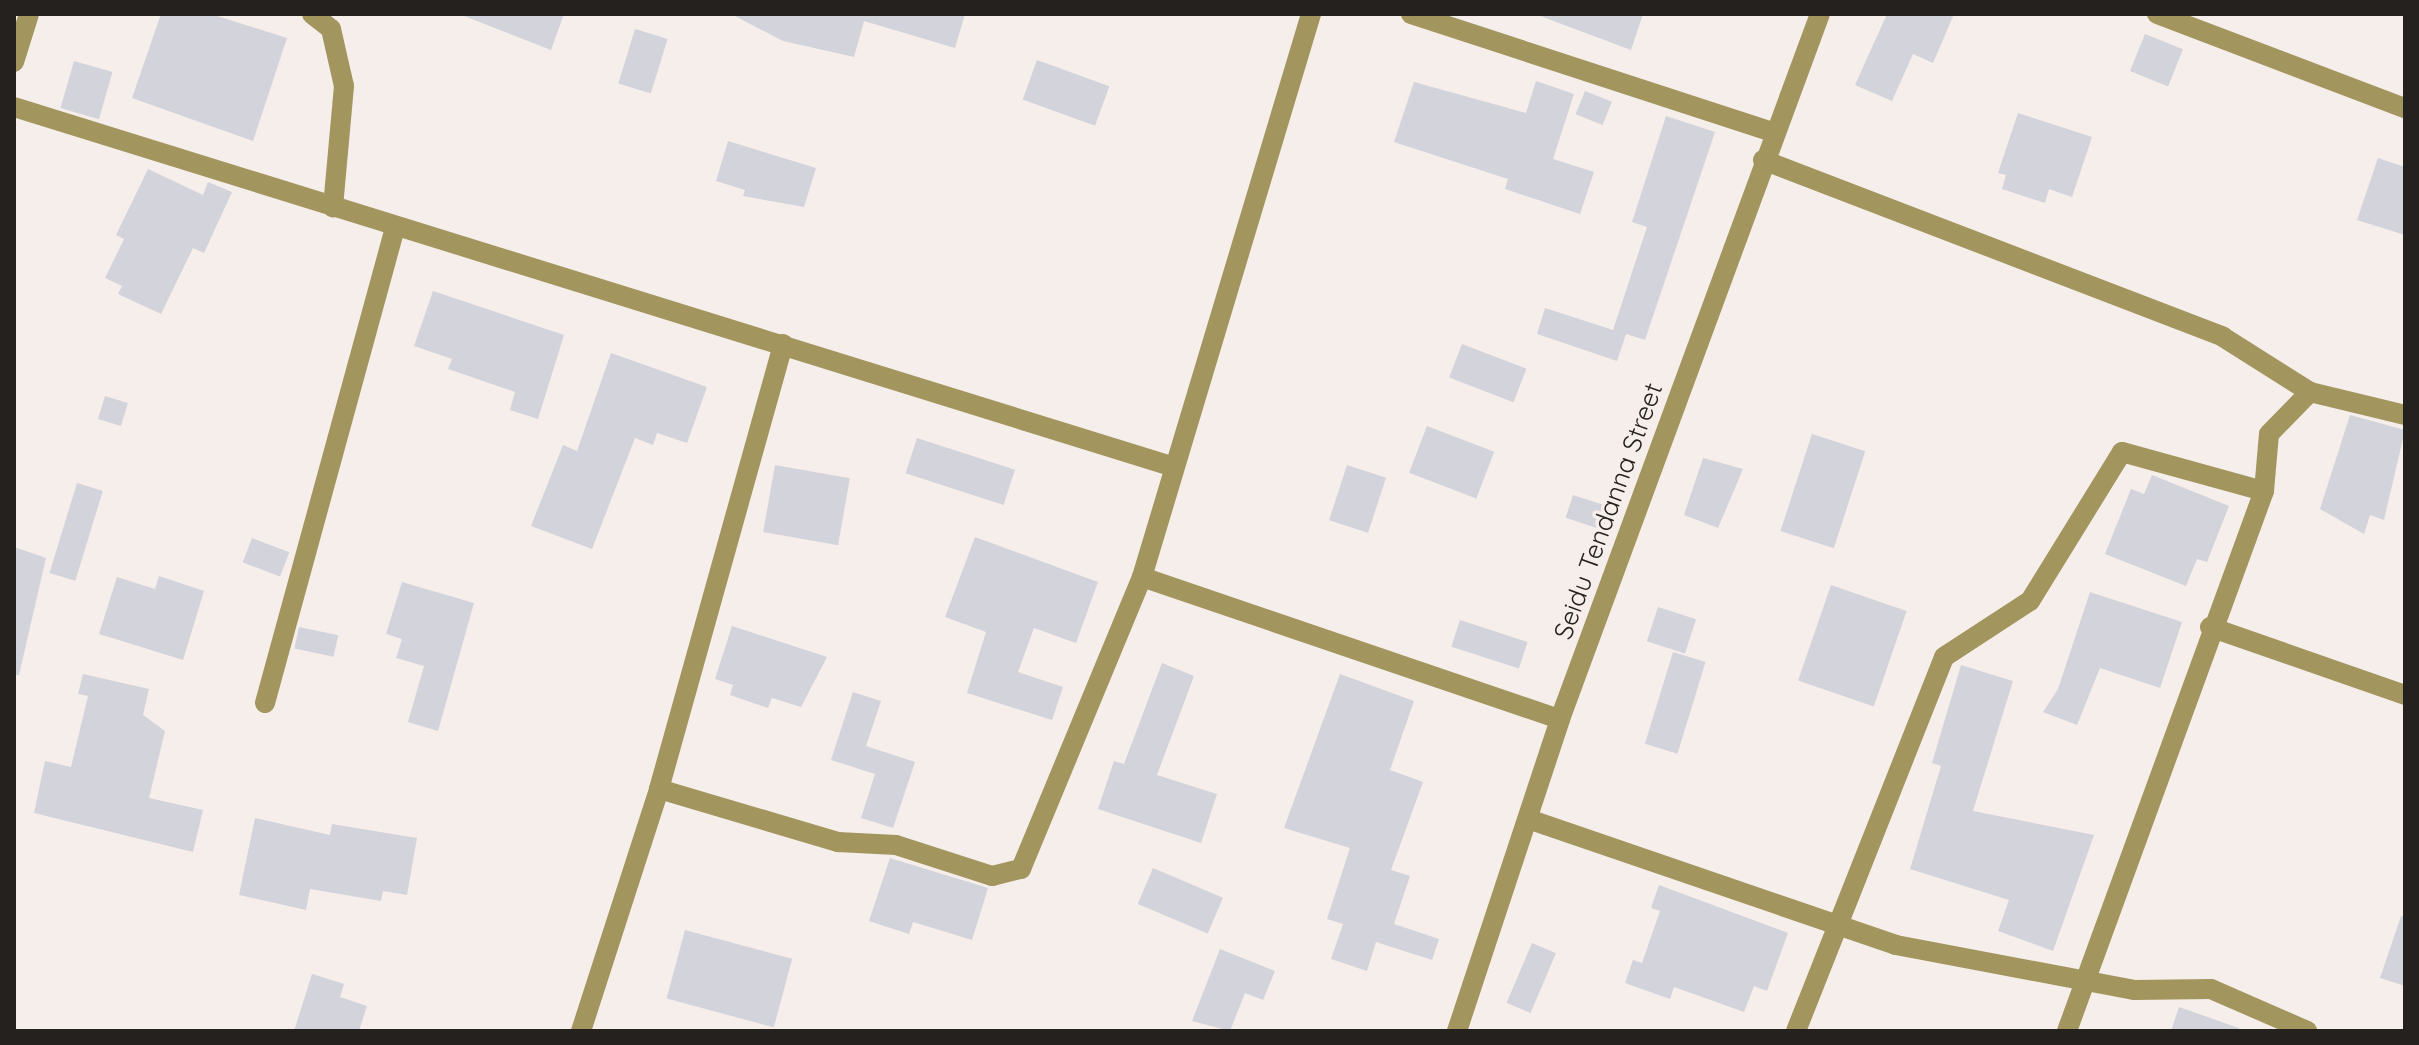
<!DOCTYPE html>
<style>
body{margin:0}
#map{position:relative;width:2419px;height:1045px;overflow:hidden;background:#f6eeea;font-family:Quicksand,sans-serif}
div>[style]{position:absolute}
.building>*{inset:0;background:#d3d3db;transform-origin:0 0}
.minor>*{height:20px;margin:-10px;padding:0 10px;transform-origin:10px;border-radius:10px;background:#a2955e}
span{translate:-50% -50%;white-space:nowrap;text-align:center;line-height:1.15;-webkit-text-stroke:7px #f6eeea;paint-order:stroke}
.street-label{font-size:26px;color:#24211f}
.frame{position:absolute;inset:0;border:16px solid #24211f;pointer-events:none}
</style>
<div id="map">
<div class="building">
<i style="clip-path:polygon(161px 14px,211px 14px,287px 38px,253px 141px,132px 98px)"></i>
<i style="clip-path:polygon(459px 14px,564px 14px,551px 50px)"></i>
<i style="clip-path:polygon(731px 14px,965px 14px,955px 48px,864px 21px,854px 57px,783px 41px)"></i>
<i style="clip-path:polygon(1535px 14px,1643px 14px,1631px 50px)"></i>
<i style="clip-path:polygon(1887px 14px,1954px 14px,1933px 63px,1913px 54px,1892px 101px,1855px 85px)"></i>
<i style="left:635px;top:29px;width:34px;height:57px;rotate:17deg"></i>
<i style="left:2145px;top:34px;width:41px;height:40px;rotate:22deg"></i>
<i style="left:1037px;top:60px;width:77px;height:42px;rotate:20deg"></i>
<i style="left:74px;top:61px;width:40px;height:49px;rotate:16deg"></i>
<i style="clip-path:polygon(1536px 81px,1574px 94px,1553px 159px,1594px 172px,1580px 214px,1505px 189px,1508px 179px,1394px 142px,1414px 82px,1526px 113px)"></i>
<i style="left:1585px;top:91px;width:29px;height:25px;rotate:22deg"></i>
<i style="clip-path:polygon(2018px 113px,2092px 137px,2072px 197px,2049px 189px,2045px 203px,2002px 189px,2006px 175px,1998px 173px)"></i>
<i style="clip-path:polygon(1666px 116px,1715px 132px,1645px 340px,1626px 334px,1617px 361px,1537px 334px,1545px 308px,1613px 330px,1647px 227px,1632px 222px)"></i>
<i style="clip-path:polygon(728px 141px,816px 168px,804px 207px,743px 196px,745px 190px,716px 181px)"></i>
<i style="clip-path:polygon(2378px 158px,2405px 167px,2405px 235px,2357px 220px)"></i>
<i style="clip-path:polygon(148px 169px,203px 195px,208px 182px,232px 192px,204px 253px,193px 248px,161px 314px,118px 294px,122px 286px,105px 278px,124px 239px,116px 235px)"></i>
<i style="clip-path:polygon(433px 291px,564px 335px,538px 419px,510px 410px,515px 392px,448px 369px,452px 359px,414px 346px)"></i>
<i style="left:1462px;top:344px;width:69px;height:36px;rotate:21deg"></i>
<i style="clip-path:polygon(611px 353px,707px 387px,687px 443px,657px 433px,653px 445px,635px 438px,592px 549px,531px 526px,563px 445px,577px 451px)"></i>
<i style="left:105px;top:396px;width:24px;height:24px;rotate:17deg"></i>
<i style="clip-path:polygon(2350px 415px,2405px 430px,2384px 520px,2370px 515px,2364px 534px,2320px 509px)"></i>
<i style="left:1427px;top:426px;width:72px;height:50px;rotate:21deg"></i>
<i style="left:1812px;top:434px;width:56px;height:102px;rotate:18deg"></i>
<i style="left:917px;top:438px;width:103px;height:37px;rotate:18deg"></i>
<i style="clip-path:polygon(1703px 458px,1743px 469px,1718px 528px,1684px 515px)"></i>
<i style="left:775px;top:465px;width:76px;height:68px;rotate:10deg"></i>
<i style="left:1347px;top:465px;width:41px;height:58px;rotate:18deg"></i>
<i style="clip-path:polygon(2152px 475px,2229px 506px,2207px 562px,2197px 559px,2186px 586px,2105px 554px,2131px 489px,2144px 494px)"></i>
<i style="left:77px;top:483px;width:27px;height:94px;rotate:17deg"></i>
<i style="left:1573px;top:495px;width:39px;height:24px;rotate:18deg"></i>
<i style="clip-path:polygon(975px 537px,1098px 582px,1076px 643px,1034px 628px,1018px 672px,1063px 687px,1052px 720px,967px 693px,986px 632px,945px 617px)"></i>
<i style="left:252px;top:538px;width:40px;height:26px;rotate:21deg"></i>
<i style="clip-path:polygon(14px 547px,46px 558px,19px 675px,14px 675px)"></i>
<i style="clip-path:polygon(159px 576px,204px 591px,183px 660px,99px 634px,117px 577px,155px 589px)"></i>
<i style="clip-path:polygon(402px 582px,474px 603px,438px 731px,408px 722px,424px 666px,396px 658px,402px 639px,386px 634px)"></i>
<i style="left:1831px;top:585px;width:80px;height:101px;rotate:19deg"></i>
<i style="clip-path:polygon(2090px 592px,2182px 622px,2160px 688px,2100px 668px,2077px 725px,2043px 712px,2058px 689px)"></i>
<i style="left:1658px;top:607px;width:40px;height:36px;rotate:18deg"></i>
<i style="left:1460px;top:620px;width:71px;height:28px;rotate:18deg"></i>
<i style="clip-path:polygon(732px 626px,827px 657px,801px 707px,772px 698px,768px 708px,730px 695px,733px 685px,715px 679px)"></i>
<i style="left:299px;top:627px;width:40px;height:22px;rotate:12deg"></i>
<i style="left:1673px;top:652px;width:34px;height:96px;rotate:17deg"></i>
<i style="clip-path:polygon(1162px 663px,1194px 676px,1157px 775px,1217px 794px,1201px 843px,1098px 809px,1114px 761px,1124px 764px)"></i>
<i style="clip-path:polygon(1961px 665px,2013px 681px,1973px 811px,2094px 835px,2053px 951px,1998px 931px,2009px 900px,1910px 869px,1941px 766px,1932px 763px)"></i>
<i style="clip-path:polygon(83px 674px,149px 689px,143px 715px,165px 731px,149px 798px,203px 810px,193px 852px,34px 813px,45px 761px,71px 767px,88px 696px,78px 694px)"></i>
<i style="clip-path:polygon(1340px 674px,1414px 701px,1390px 770px,1423px 782px,1391px 870px,1410px 876px,1394px 924px,1439px 939px,1432px 960px,1376px 942px,1367px 971px,1331px 959px,1343px 924px,1327px 919px,1350px 848px,1284px 828px)"></i>
<i style="clip-path:polygon(853px 692px,881px 701px,866px 746px,915px 762px,893px 828px,861px 818px,875px 774px,831px 760px)"></i>
<i style="clip-path:polygon(255px 818px,330px 835px,332px 824px,417px 838px,407px 895px,383px 891px,381px 901px,310px 889px,306px 910px,239px 895px)"></i>
<i style="clip-path:polygon(890px 858px,988px 888px,972px 940px,913px 922px,909px 934px,869px 921px)"></i>
<i style="left:1153px;top:868px;width:76px;height:39px;rotate:23deg"></i>
<i style="clip-path:polygon(1659px 885px,1788px 933px,1767px 991px,1754px 986px,1744px 1012px,1674px 987px,1670px 999px,1625px 983px,1633px 960px,1642px 963px,1660px 911px,1651px 908px)"></i>
<i style="clip-path:polygon(2401px 916px,2405px 916px,2405px 986px,2380px 978px)"></i>
<i style="left:685px;top:930px;width:111px;height:71px;rotate:15deg"></i>
<i style="left:1532px;top:943px;width:26px;height:65px;rotate:23deg"></i>
<i style="clip-path:polygon(1220px 949px,1275px 971px,1263px 1000px,1245px 993px,1230px 1031px,1192px 1021px)"></i>
<i style="clip-path:polygon(312px 974px,344px 984px,340px 997px,367px 1006px,359px 1031px,294px 1031px)"></i>
<i style="clip-path:polygon(2179px 1007px,2239px 1028px,2239px 1031px,2171px 1031px)"></i>
</div>
<div class="minor">
<i style="left:312px;top:14px;width:24px;rotate:38deg"></i>
<i style="left:331px;top:29px;width:58px;rotate:77.2deg"></i>
<i style="left:344px;top:86px;width:122px;rotate:95.2deg"></i>
<i style="left:1411px;top:14px;width:381px;rotate:18.1deg"></i>
<i style="left:2157px;top:14px;width:265px;rotate:20.8deg"></i>
<i style="left:14px;top:62px;width:50px;rotate:-72.6deg"></i>
<i style="left:14px;top:107px;width:1211px;rotate:17.24deg"></i>
<i style="left:1763px;top:160px;width:493px;rotate:21deg"></i>
<i style="left:2223px;top:337px;width:103px;rotate:32.3deg"></i>
<i style="left:1142px;top:577px;width:441px;rotate:18.8deg"></i>
<i style="left:2210px;top:627px;width:207px;rotate:19.2deg"></i>
<i style="left:265px;top:703px;width:493px;rotate:-74.7deg"></i>
<i style="left:659px;top:789px;width:187px;rotate:16.5deg"></i>
<i style="left:838px;top:842px;width:58px;rotate:3deg"></i>
<i style="left:896px;top:845px;width:101px;rotate:17.9deg"></i>
<i style="left:992px;top:876px;width:30px;rotate:-14deg"></i>
<i style="left:1021px;top:869px;width:316px;rotate:-67.5deg"></i>
<i style="left:1142px;top:577px;width:588px;rotate:-73.29deg"></i>
<i style="left:1531px;top:820px;width:386px;rotate:18.9deg"></i>
<i style="left:1896px;top:945px;width:242px;rotate:10.7deg"></i>
<i style="left:2134px;top:990px;width:77px;rotate:-0.7deg"></i>
<i style="left:2211px;top:989px;width:105px;rotate:23.6deg"></i>
<i style="left:581px;top:1031px;width:254px;rotate:-72.1deg"></i>
<i style="left:659px;top:789px;width:462px;rotate:-74.4deg"></i>
<i style="left:1457px;top:1031px;width:329px;rotate:-71.7deg"></i>
<i style="left:1560px;top:719px;width:751px;rotate:-69.76deg"></i>
<i style="left:1796px;top:1031px;width:402px;rotate:-68.4deg"></i>
<i style="left:1944px;top:657px;width:103px;rotate:-33.1deg"></i>
<i style="left:2030px;top:601px;width:175px;rotate:-58.3deg"></i>
<i style="left:2122px;top:452px;width:147px;rotate:15.4deg"></i>
<i style="left:2067px;top:1031px;width:575px;rotate:-69.96deg"></i>
<i style="left:2264px;top:491px;width:57px;rotate:-85deg"></i>
<i style="left:2269px;top:434px;width:59px;rotate:-45.7deg"></i>
<i style="left:2310px;top:392px;width:98px;rotate:13.6deg"></i>
</div>
<div class="street-label">
<span style="left:1608px;top:511px;rotate:-70deg">Seidu Tendanna Street</span>
</div>
<div class="frame"></div>
</div>
